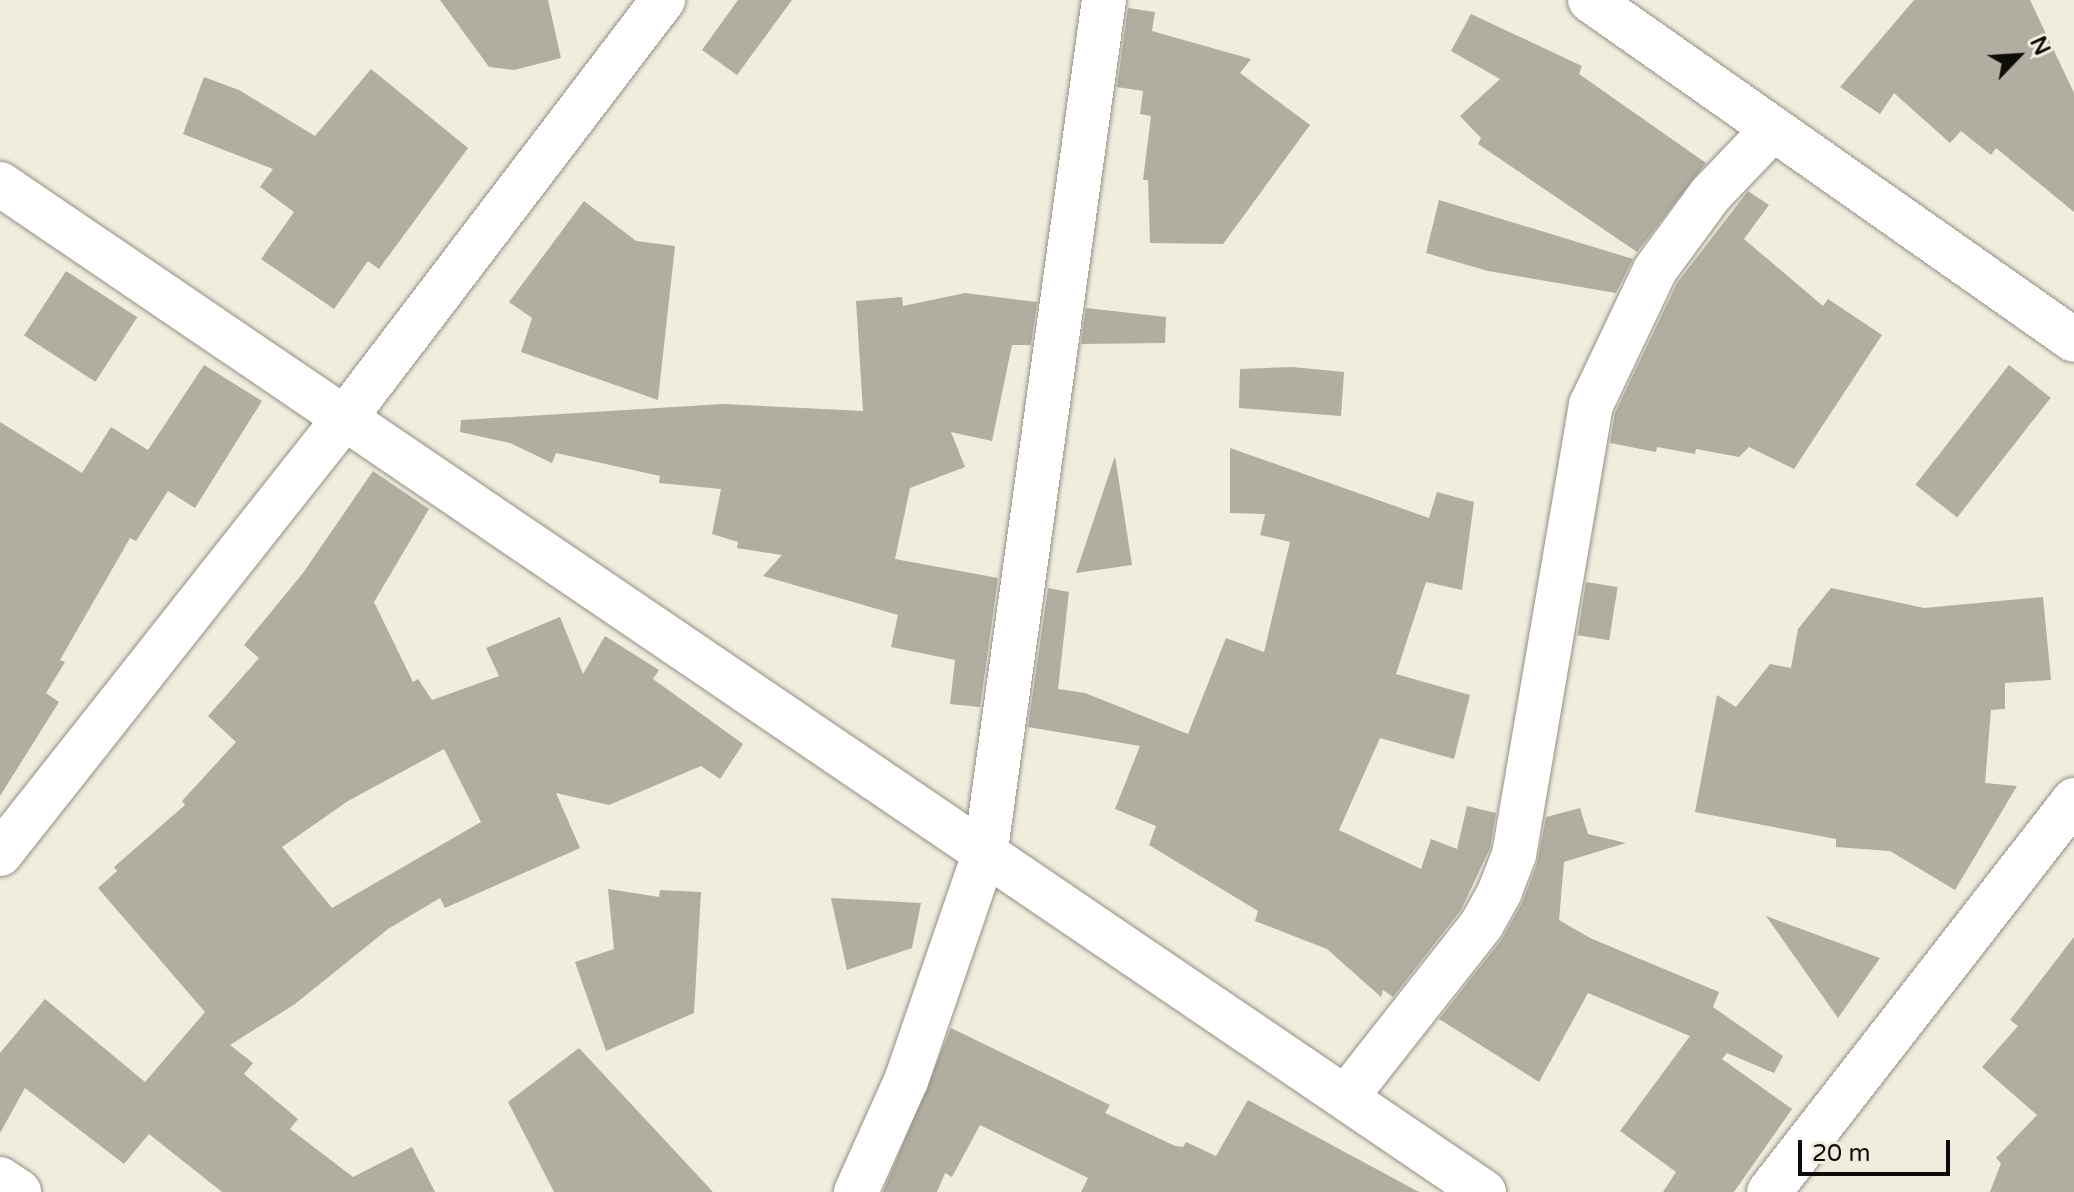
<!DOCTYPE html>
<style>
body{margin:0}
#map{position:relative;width:2074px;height:1192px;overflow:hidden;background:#f0ecde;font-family:"Varela Round",sans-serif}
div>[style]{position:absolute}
.building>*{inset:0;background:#b1ada0;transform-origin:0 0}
.roads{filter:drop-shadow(0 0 2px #949083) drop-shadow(0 0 2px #949083)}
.minor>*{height:44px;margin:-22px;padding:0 22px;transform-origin:22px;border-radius:22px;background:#fff}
span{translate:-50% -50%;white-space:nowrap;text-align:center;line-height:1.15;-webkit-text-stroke:6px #f0ecde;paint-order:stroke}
.north{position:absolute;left:1978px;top:16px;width:80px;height:80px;-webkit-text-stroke:6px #f0ecde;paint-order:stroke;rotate:65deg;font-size:22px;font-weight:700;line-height:32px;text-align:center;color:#0d0c08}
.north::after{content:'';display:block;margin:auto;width:28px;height:36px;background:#0d0c08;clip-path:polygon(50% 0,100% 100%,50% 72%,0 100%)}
.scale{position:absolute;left:1798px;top:1140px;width:152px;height:36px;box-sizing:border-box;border:4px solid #0d0c08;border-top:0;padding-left:10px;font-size:24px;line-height:28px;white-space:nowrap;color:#0d0c08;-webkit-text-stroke:6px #f0ecde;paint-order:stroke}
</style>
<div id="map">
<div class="building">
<i style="clip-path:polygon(440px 0,548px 0,561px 58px,514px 70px,489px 67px)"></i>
<i style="clip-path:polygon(738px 0,792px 0,737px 75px,702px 50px)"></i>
<i style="clip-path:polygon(1914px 0,2030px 0,2074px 93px,2074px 212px,1996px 148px,1991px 155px,1961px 131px,1950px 143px,1894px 93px,1880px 114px,1840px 87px)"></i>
<i style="clip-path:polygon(1128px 8px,1155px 12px,1152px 31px,1251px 59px,1240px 73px,1310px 125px,1223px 244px,1150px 243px,1148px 180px,1143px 180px,1151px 116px,1140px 114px,1143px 91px,1117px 87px)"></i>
<i style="clip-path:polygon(1471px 14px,1582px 66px,1579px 74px,1706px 163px,1637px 252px,1478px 144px,1481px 138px,1460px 116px,1500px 79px,1451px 51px)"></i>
<i style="clip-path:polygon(371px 69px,468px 148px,379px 269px,368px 261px,334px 309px,261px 259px,294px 212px,260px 187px,273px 169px,183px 134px,204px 77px,239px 90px,315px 136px)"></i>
<i style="clip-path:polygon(1748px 191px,1769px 205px,1744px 239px,1823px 306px,1828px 299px,1882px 335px,1794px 469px,1749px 447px,1739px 457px,1696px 449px,1695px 454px,1657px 447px,1656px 452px,1610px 443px,1615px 413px,1677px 283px)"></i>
<i style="clip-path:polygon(1439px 200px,1633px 259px,1616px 293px,1488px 271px,1426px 253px)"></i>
<i style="clip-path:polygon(584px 201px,636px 241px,675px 246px,658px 400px,521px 352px,532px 318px,509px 302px)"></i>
<i style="left:66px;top:271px;width:85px;height:77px;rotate:33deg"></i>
<i style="clip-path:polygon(965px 293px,1037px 302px,1031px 345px,1012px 345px,992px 441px,951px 432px,965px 467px,910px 488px,895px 559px,998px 578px,980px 707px,950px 704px,955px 660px,891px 647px,898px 615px,763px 576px,782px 555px,737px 548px,738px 542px,712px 534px,721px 489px,659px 483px,660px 476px,556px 453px,552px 463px,510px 443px,460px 432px,461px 420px,723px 404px,863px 411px,856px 301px,902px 297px,903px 306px)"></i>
<i style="clip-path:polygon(1086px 308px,1166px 317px,1165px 343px,1081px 344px)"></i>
<i style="clip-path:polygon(204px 365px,262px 401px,195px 508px,168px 491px,136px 541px,130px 538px,60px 660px,65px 662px,46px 693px,59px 702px,0 796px,0 422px,82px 473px,111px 427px,148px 450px)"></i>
<i style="left:2009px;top:365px;width:53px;height:152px;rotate:38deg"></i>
<i style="clip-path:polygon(1292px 367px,1344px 372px,1341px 416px,1239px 408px,1240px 369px)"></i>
<i style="clip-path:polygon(1230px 448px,1429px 518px,1437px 492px,1474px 502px,1462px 590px,1426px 582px,1396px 674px,1470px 695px,1454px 759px,1380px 738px,1339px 830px,1421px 869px,1431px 839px,1457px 849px,1467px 806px,1496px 813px,1490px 848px,1461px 910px,1393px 997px,1383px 990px,1381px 997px,1327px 949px,1255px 921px,1258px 911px,1149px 845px,1156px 826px,1115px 809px,1140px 746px,1028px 727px,1048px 588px,1069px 592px,1058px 689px,1085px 693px,1188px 734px,1226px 638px,1264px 652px,1290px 542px,1260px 535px,1265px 514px,1230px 513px)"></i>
<i style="clip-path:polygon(1115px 456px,1132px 565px,1076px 573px)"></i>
<i style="clip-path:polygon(evenodd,373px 471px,429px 509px,374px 602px,413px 682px,418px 679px,432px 700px,499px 676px,486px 648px,560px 617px,583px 674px,605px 636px,659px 670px,653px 679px,743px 744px,720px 779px,701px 766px,609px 805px,556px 793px,580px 848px,445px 908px,440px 898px,388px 929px,295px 1004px,230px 1045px,253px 1063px,244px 1074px,298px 1119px,290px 1129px,353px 1177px,412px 1147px,435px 1192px,222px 1192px,149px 1134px,124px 1164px,25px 1088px,0 1133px,0 1053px,45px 999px,145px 1082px,205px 1012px,98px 888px,117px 871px,114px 867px,185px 805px,182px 801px,236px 742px,208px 716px,259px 658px,244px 645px,303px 573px,373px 471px,444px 749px,481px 822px,332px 908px,282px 847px,348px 801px,444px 749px)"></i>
<i style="left:1586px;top:582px;width:32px;height:54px;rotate:9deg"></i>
<i style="clip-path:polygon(1831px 588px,1924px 608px,2043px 597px,2051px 680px,2005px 683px,2005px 709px,1991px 710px,1985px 783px,2017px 786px,1955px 890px,1890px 851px,1836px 847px,1836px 839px,1695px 812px,1717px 695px,1736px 707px,1770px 664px,1791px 668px,1798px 629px)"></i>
<i style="clip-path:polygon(1580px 808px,1588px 834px,1626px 843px,1564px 862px,1559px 920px,1590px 938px,1719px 992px,1713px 1007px,1783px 1056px,1774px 1073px,1727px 1053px,1722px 1059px,1792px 1109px,1734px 1192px,1663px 1192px,1676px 1172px,1620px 1131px,1690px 1036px,1588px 993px,1539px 1082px,1439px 1019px,1502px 939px,1522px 903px,1537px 864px,1546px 817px)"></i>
<i style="clip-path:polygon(608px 889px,659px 897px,660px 890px,701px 892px,694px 1013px,606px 1051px,575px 962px,614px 949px)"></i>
<i style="clip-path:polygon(831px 898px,921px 903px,912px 948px,847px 970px)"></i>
<i style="clip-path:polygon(1766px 916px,1880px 958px,1838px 1018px)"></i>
<i style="clip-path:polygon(2074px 937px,2074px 1192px,1990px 1192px,2001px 1163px,1996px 1158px,2037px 1115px,1982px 1067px,2018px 1026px,2010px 1020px)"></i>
<i style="clip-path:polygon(951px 1028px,1110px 1105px,1105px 1113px,1175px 1146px,1183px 1147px,1186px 1142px,1216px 1156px,1248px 1100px,1419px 1192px,1081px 1192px,1088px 1178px,980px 1125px,952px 1177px,945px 1173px,937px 1192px,883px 1192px)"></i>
<i style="clip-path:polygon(579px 1048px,713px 1192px,554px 1192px,508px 1102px)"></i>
</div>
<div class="roads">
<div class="minor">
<i style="left:1590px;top:0;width:591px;rotate:35.09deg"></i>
<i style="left:0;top:184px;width:1794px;rotate:34.19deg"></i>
<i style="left:0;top:854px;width:560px;rotate:-51.68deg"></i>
<i style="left:347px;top:415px;width:522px;rotate:-52.71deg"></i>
<i style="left:1346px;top:1097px;width:220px;rotate:-51.8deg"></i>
<i style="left:1482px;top:924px;width:38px;rotate:-61deg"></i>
<i style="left:1500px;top:891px;width:39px;rotate:-69deg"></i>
<i style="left:1514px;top:855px;width:457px;rotate:-80.3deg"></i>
<i style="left:1591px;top:405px;width:149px;rotate:-64.6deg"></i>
<i style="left:1655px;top:270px;width:93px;rotate:-53.7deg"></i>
<i style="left:1710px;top:195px;width:91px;rotate:-46.3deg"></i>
<i style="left:0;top:1179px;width:23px;rotate:34deg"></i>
<i style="left:856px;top:1192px;width:122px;rotate:-65.8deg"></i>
<i style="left:906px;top:1081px;width:245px;rotate:-71deg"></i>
<i style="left:986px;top:849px;width:857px;rotate:-82.09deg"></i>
<i style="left:1769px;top:1192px;width:497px;rotate:-52.1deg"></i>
</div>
</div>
<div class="north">N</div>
<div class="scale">20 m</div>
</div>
